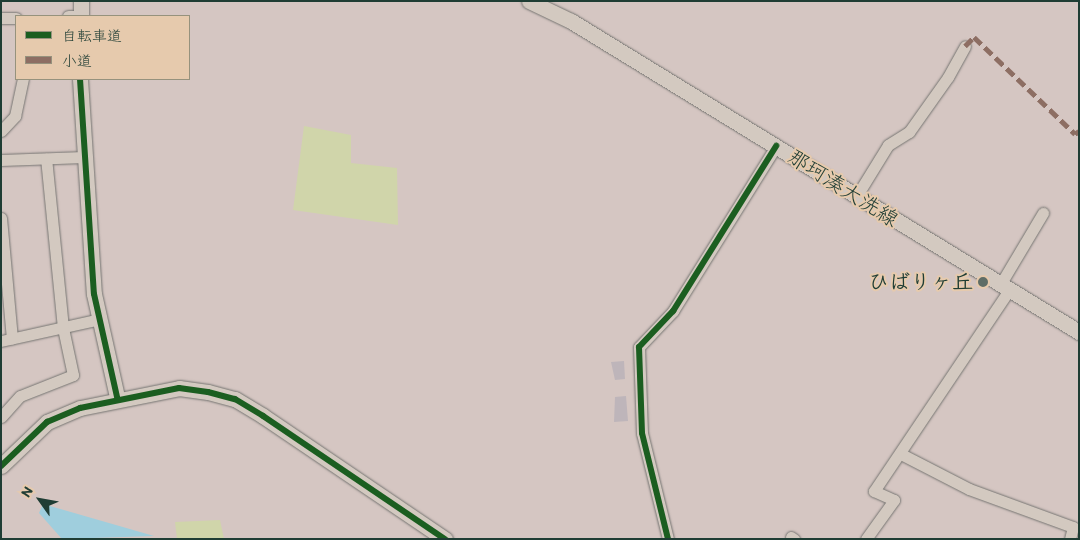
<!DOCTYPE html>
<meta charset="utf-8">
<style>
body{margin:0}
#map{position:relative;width:1080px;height:540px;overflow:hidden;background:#d5c6c2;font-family:Itim,"Klee One",sans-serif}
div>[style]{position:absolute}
.green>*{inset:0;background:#d0d5aa}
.water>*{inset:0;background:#9fcedd}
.building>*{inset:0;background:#beb5ba}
.roads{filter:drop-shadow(0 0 1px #767572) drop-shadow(0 0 1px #767572)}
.street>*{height:11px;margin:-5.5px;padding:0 5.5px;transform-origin:5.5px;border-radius:5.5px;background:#d3c9c0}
.secondary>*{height:15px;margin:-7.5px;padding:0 7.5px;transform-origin:7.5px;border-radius:7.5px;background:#d3c9c0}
.quiet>*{height:5px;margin-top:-2.5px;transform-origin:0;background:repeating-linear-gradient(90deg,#8d6e63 0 10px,transparent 0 15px)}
.cycleway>*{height:6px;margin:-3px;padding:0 3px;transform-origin:3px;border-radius:3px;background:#1b5e20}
.dots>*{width:14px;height:14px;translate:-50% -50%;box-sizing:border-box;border:2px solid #e6caad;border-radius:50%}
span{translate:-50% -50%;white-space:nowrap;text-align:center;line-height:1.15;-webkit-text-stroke:4px #e6caad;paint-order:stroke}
.street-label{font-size:21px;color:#1f3d34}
.poi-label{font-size:21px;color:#1f3d34;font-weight:700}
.right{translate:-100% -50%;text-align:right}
.frame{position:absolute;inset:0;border:2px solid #1f3d34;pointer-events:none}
.legend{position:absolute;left:15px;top:15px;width:175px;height:65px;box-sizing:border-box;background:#e6caad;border:1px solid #96927d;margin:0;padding:6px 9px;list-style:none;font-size:15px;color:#1f3d34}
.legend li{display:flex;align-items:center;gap:10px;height:25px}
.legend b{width:25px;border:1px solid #96927d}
.north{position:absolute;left:15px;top:475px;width:50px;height:50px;-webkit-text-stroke:4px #e6caad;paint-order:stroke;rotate:302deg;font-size:14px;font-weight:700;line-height:20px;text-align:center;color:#1f3d34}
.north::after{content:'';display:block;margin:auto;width:18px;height:22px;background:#1f3d34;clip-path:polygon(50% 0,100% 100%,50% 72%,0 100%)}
</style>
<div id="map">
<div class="green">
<i style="clip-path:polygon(304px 126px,351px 135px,351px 163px,397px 168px,398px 225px,293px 210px)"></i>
<i style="clip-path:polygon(220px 520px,224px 539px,177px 539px,175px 522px)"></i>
</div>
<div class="water">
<i style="clip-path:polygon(43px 504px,154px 536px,62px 539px,39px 513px)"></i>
</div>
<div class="building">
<i style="clip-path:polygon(624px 361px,625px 379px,615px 380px,611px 362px)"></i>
<i style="clip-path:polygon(626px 396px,628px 421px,614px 422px,615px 397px)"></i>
</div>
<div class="roads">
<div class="street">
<i style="left:68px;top:16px;width:13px"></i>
<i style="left:1px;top:18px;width:15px"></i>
<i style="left:1px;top:131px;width:21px;rotate:-47deg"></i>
<i style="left:15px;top:116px;width:38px;rotate:-78deg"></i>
<i style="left:1px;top:160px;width:83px;rotate:-2.1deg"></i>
<i style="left:856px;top:197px;width:61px;rotate:-58.4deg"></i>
<i style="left:888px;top:145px;width:25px;rotate:-32deg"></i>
<i style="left:909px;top:132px;width:67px;rotate:-54.7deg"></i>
<i style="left:948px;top:77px;width:35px;rotate:-61deg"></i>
<i style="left:1px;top:218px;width:121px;rotate:84.8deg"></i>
<i style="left:1000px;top:285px;width:84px;rotate:-59.2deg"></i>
<i style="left:1px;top:341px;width:101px;rotate:-12.5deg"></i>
<i style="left:1px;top:417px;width:28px;rotate:-48deg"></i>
<i style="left:20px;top:396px;width:57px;rotate:-21.6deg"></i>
<i style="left:73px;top:375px;width:48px;rotate:-102deg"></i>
<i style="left:63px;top:328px;width:170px;rotate:-95.7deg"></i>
<i style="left:901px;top:454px;width:76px;rotate:27.2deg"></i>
<i style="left:969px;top:489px;width:111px;rotate:20.1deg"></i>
<i style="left:1073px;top:527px;width:12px;rotate:104deg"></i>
<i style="left:791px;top:537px;width:4px;rotate:34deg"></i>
<i style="left:668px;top:539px;width:109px;rotate:-103.8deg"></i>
<i style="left:642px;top:433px;width:86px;rotate:-92deg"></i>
<i style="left:639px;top:347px;width:50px;rotate:-46.6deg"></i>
<i style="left:673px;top:311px;width:195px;rotate:-58deg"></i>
<i style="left:866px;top:539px;width:48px;rotate:-54.3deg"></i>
<i style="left:894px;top:500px;width:22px;rotate:-156deg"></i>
<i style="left:874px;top:491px;width:242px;rotate:-56.1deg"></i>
</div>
<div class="secondary">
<i style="left:529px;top:1px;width:47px;rotate:25.5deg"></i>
<i style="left:571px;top:21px;width:596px;rotate:31.48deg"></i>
<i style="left:81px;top:16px;width:15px;rotate:-90deg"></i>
<i style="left:80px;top:79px;width:215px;rotate:86.3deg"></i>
<i style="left:94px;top:294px;width:106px;rotate:77.4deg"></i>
<i style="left:1px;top:466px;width:64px;rotate:-43.7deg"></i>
<i style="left:47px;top:422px;width:36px;rotate:-23deg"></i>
<i style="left:80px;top:408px;width:101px;rotate:-11.4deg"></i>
<i style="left:179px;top:388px;width:29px;rotate:8deg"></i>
<i style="left:208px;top:392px;width:28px;rotate:15deg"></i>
<i style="left:235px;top:399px;width:33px;rotate:31deg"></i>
<i style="left:263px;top:416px;width:220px;rotate:34.1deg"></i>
</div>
</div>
<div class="quiet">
<i style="left:965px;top:46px;width:13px;rotate:-45deg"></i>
<i style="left:974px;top:37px;width:140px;rotate:43.8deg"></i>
<i style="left:1075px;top:134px;width:5px;rotate:-37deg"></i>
</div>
<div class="cycleway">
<i style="left:80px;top:79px;width:215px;rotate:86.3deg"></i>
<i style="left:94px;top:294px;width:106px;rotate:77.4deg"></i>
<i style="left:1px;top:466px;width:64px;rotate:-43.7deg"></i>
<i style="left:47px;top:422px;width:36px;rotate:-23deg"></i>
<i style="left:80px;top:408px;width:101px;rotate:-11.4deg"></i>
<i style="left:179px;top:388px;width:29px;rotate:8deg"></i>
<i style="left:208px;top:392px;width:28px;rotate:15deg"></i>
<i style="left:235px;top:399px;width:33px;rotate:31deg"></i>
<i style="left:263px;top:416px;width:220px;rotate:34.1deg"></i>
<i style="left:668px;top:539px;width:109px;rotate:-103.8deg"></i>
<i style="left:642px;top:433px;width:86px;rotate:-92deg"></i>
<i style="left:639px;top:347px;width:50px;rotate:-46.6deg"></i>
<i style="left:673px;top:311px;width:195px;rotate:-58deg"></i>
</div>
<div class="dots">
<i style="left:983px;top:282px;background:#5f6d66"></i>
</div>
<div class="street-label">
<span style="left:843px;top:188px;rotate:32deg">那珂湊大洗線</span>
</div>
<div class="poi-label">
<span class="right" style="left:973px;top:282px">ひばりヶ丘</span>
</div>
<div class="frame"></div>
<ul class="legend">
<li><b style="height:6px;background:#1b5e20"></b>自転車道</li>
<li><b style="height:6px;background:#8d6e63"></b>小道</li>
</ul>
<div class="north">N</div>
</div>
